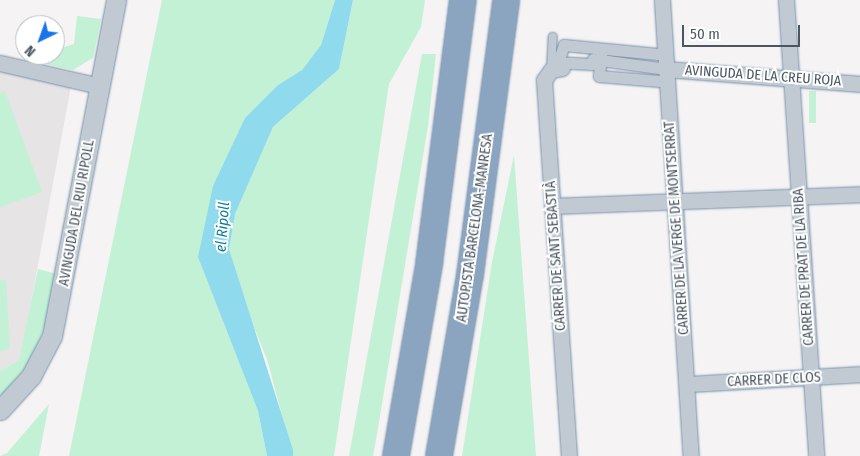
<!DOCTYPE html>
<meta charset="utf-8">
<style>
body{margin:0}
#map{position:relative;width:860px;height:456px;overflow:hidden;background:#f5f3f3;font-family:"Fira Sans Condensed",sans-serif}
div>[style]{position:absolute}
.education>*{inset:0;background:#e6e4e5}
.green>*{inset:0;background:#c3f1d5;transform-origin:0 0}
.water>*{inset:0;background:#90daee}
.roads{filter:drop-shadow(0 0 1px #7690ad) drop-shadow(0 0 1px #7690ad)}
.service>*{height:8px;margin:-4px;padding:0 4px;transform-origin:4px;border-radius:4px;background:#c1cad2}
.pedestrian>*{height:11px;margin:-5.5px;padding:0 5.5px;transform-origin:5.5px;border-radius:5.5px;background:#c1cad2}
.minor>*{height:15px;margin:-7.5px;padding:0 7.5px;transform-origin:7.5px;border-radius:7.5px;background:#c1cad2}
.tertiary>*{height:19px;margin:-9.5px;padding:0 9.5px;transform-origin:9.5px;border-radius:9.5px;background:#c1cad2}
.motorway>*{height:26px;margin:-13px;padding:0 13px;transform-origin:13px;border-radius:13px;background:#8ba5c1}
span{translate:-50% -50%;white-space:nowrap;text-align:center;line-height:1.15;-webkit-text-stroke:4px #fff;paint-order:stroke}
.street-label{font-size:14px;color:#4a5661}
.water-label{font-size:15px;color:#0c7c9b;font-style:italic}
.north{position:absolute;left:15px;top:15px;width:50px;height:50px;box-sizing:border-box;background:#fff;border:1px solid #b7bbc0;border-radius:50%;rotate:222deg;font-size:14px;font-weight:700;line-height:20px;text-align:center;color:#4a5661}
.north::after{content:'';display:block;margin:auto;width:18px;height:22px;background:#1a73e8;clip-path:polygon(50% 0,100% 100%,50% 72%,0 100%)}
.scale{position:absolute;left:682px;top:25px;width:118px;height:22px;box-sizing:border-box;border:2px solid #4a5661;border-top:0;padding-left:6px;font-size:15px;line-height:18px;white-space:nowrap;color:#4a5661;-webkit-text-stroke:4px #fff;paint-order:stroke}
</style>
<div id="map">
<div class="education">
<i style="clip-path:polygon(0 71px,71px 86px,23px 346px,19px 360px,0 371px)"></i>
</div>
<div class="green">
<i style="clip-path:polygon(162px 0,335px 0,321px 45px,302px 70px,278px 85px,198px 256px,258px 411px,267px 456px,69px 456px)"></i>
<i style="clip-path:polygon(353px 0,425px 0,421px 27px,389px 84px,334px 456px,293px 456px,267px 359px,236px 283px,229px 249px,234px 216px,273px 127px,339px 69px)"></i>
<i style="clip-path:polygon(77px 16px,101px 19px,93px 58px,73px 70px,25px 59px,55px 55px,55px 50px,74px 44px)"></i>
<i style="clip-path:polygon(422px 54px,436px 54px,428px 126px,377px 434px,373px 456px,349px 456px)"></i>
<i style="clip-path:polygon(5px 91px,42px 192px,0 207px,0 94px)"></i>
<i style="left:809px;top:91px;width:7px;height:32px"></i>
<i style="clip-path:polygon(514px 155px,536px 456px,462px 456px,492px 262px)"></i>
<i style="clip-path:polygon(38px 269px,57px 274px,49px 319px,27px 366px,0 398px,0 371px,19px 360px)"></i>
<i style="clip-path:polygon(6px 279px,10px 348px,0 352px,0 281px)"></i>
<i style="clip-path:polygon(49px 404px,39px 456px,0 456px,7px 453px)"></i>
</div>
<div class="water">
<i style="clip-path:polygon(335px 0,353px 0,339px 69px,273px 127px,235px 214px,229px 249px,293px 450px,293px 456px,267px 456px,258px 411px,198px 257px,213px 186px,245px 118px,278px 85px,302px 70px,321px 45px)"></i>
</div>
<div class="roads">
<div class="service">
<i style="left:551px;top:70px;width:33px;rotate:-87deg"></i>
</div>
<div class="pedestrian">
<i style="left:601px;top:56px;width:20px;rotate:96deg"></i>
<i style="left:599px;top:76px;width:61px;rotate:4.7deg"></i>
<i style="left:593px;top:59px;width:74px;rotate:7.8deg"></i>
<i style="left:601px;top:60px;width:10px;rotate:156deg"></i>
<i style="left:592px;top:64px;width:34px;rotate:-177deg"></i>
<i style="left:558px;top:62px;width:18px;rotate:-71deg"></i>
<i style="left:564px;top:45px;width:94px;rotate:5.5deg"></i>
</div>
<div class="minor">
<i style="left:662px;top:0;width:457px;rotate:86.4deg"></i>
<i style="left:786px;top:0;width:457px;rotate:86.2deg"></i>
<i style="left:0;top:63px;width:103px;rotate:13deg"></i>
<i style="left:562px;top:68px;width:11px;rotate:170deg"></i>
<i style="left:551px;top:70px;width:12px;rotate:125deg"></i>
<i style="left:544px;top:80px;width:377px;rotate:86.2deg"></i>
<i style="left:666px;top:69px;width:195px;rotate:4.4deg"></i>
<i style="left:552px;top:206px;width:308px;rotate:-2.2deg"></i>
<i style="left:688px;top:384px;width:172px;rotate:-3.3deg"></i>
</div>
<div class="tertiary">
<i style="left:0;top:410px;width:46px;rotate:-47.6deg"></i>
<i style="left:31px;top:376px;width:45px;rotate:-62.3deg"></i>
<i style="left:52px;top:336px;width:342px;rotate:-79.2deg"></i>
</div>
<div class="motorway">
<i style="left:396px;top:456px;width:195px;rotate:-80.2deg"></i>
<i style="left:429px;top:264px;width:266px;rotate:-82.7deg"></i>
<i style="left:439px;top:456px;width:184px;rotate:-80.3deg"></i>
<i style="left:470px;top:275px;width:277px;rotate:-82.5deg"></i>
</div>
</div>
<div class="street-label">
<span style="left:763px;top:76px;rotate:4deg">AVINGUDA DE LA CREU ROJA</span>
<span style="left:77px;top:213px;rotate:-80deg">AVINGUDA DEL RIU RIPOLL</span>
<span style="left:475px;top:228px;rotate:-82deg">AUTOPISTA BARCELONA-MANRESA</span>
<span style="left:677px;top:228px;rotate:-94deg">CARRER DE LA VERGE DE MONTSERRAT</span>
<span style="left:556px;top:256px;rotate:-94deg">CARRER DE SANT SEBASTIÀ</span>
<span style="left:804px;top:267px;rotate:-94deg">CARRER DE PRAT DE LA RIBA</span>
<span style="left:774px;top:380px;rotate:-3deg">CARRER DE CLOS</span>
</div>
<div class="water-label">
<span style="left:223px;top:227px;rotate:-86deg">el Ripoll</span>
</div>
<div class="north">N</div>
<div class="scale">50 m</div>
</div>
